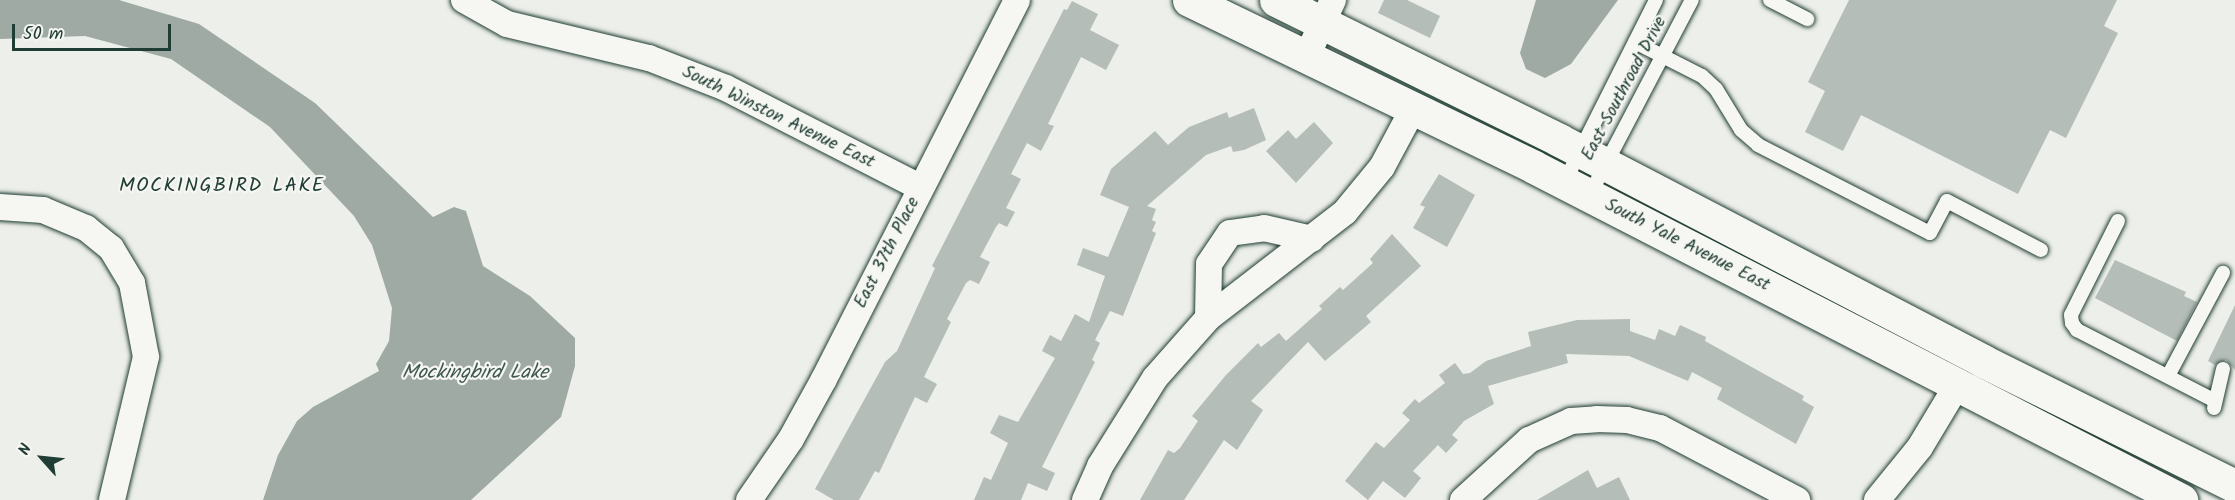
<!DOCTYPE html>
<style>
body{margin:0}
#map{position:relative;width:2235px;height:500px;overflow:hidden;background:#edefea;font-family:Kalam,sans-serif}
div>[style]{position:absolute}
.water>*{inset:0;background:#9faaa4}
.building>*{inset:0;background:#b4bdb8}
.roads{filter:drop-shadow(0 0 2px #1f3d34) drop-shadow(0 0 2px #1f3d34)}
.lane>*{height:14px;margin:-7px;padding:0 7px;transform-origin:7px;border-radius:7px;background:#f6f6f2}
.street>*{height:26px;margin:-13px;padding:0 13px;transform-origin:13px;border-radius:13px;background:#f6f6f2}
.primary>*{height:33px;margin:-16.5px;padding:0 16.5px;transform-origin:16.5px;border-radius:16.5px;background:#f6f6f2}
span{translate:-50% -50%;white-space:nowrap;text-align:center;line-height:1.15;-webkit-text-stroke:4.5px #f6f6f2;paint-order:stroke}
.street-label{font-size:18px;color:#1f3d34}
.neighbourhood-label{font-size:20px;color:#1f3d34;letter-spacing:1.5px}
.water-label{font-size:20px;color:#3f5850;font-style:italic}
.north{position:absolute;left:12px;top:428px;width:60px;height:60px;-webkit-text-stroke:4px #f6f6f2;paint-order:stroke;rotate:297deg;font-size:16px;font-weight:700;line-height:24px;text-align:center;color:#1f3d34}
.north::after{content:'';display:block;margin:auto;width:21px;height:27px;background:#1f3d34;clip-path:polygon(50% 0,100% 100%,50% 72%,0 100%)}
.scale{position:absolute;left:12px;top:24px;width:159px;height:27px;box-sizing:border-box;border:3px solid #1f3d34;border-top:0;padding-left:8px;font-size:18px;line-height:21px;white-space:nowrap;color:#1f3d34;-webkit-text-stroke:4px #f6f6f2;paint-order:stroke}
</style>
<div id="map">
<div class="water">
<i style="clip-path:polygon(0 0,119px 0,199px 24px,315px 103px,433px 217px,454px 207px,466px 211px,483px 266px,530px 296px,575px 338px,575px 366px,561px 417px,471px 500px,263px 500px,278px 455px,297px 421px,313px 407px,379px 371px,376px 364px,389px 341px,392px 308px,372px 245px,354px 216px,270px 127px,171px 59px,85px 36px,0 39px)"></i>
<i style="clip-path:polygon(1536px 0,1618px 0,1571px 64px,1545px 78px,1526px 69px,1520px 53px)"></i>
</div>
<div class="building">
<i style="clip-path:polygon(1384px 0,1407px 0,1440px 16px,1430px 38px,1378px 13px)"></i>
<i style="clip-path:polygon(1849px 0,2117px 0,2104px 26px,2118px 33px,2066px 138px,2050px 130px,2018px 194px,1861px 115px,1843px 151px,1805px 132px,1825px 91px,1808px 82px)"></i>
<i style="clip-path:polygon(1072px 1px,1098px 14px,1090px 30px,1119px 45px,1106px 70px,1081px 57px,1048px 124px,1054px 126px,1041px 151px,1027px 143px,1011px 174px,1021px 179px,1006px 208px,1015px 212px,1007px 227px,999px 223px,996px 227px,980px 257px,990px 262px,979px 284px,970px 280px,966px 283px,947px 319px,951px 322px,924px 377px,937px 384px,927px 403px,915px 397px,879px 473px,875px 471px,859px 500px,834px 500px,815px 489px,885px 362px,897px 351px,935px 268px,932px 266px,1064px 9px,1067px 10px)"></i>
<i style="clip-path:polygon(1254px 108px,1266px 140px,1244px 150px,1233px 152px,1231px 146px,1206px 155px,1147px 206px,1156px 209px,1152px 220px,1156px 222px,1152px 231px,1156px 233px,1123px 316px,1110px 311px,1095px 340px,1100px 343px,1092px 360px,1095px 362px,1042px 467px,1055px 473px,1047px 491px,1028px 483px,1021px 500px,974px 500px,984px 477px,991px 480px,1008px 443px,990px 433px,999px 415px,1018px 422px,1055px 358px,1042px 351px,1050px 335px,1061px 341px,1075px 314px,1089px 322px,1105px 276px,1077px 265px,1083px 248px,1108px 257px,1129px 207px,1100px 195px,1111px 169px,1155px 131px,1168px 145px,1189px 127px,1227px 112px,1229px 118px)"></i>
<i style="clip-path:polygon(1314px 122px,1333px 143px,1296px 183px,1266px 151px,1288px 130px,1296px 139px)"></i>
<i style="clip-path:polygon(1439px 174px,1475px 195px,1447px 247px,1413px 228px,1425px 207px,1420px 205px)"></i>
<i style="clip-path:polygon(1392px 234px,1421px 266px,1366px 316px,1371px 322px,1325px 361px,1308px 342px,1251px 401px,1263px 410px,1237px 450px,1224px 440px,1184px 500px,1140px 500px,1168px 450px,1174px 453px,1180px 448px,1198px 421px,1192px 416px,1226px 375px,1258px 343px,1261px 347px,1279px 333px,1286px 341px,1322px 309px,1319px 306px,1340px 287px,1343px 290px,1373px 263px,1370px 259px)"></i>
<i style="clip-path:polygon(2115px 260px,2186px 292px,2184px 296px,2197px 302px,2177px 341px,2095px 298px)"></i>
<i style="clip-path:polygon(2235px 305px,2235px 370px,2226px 360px,2215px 365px,2208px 361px)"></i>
<i style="clip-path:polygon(1630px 319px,1630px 331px,1655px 340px,1659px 329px,1675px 336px,1680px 325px,1706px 337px,1705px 341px,1804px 396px,1802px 400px,1814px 407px,1796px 444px,1717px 399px,1722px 388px,1692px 372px,1688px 381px,1629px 356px,1566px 354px,1568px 363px,1488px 386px,1494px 404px,1464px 421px,1452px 435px,1458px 440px,1446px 453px,1438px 445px,1413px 471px,1421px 478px,1405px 498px,1383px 481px,1368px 500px,1345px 481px,1376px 442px,1384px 448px,1410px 420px,1402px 413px,1415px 399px,1419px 403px,1445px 383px,1439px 375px,1455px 363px,1463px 374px,1470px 373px,1486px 361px,1531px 346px,1528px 332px,1577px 320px)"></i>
<i style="clip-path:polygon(1588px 470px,1597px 488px,1619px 477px,1630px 500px,1537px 500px)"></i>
</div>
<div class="roads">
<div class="lane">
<i style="left:1770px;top:0;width:42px;rotate:27.2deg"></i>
<i style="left:1635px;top:42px;width:75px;rotate:26.9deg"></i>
<i style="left:1702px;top:76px;width:19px;rotate:43deg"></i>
<i style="left:1716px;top:89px;width:48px;rotate:58.6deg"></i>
<i style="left:1741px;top:130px;width:23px;rotate:41deg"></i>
<i style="left:1758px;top:145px;width:193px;rotate:27.1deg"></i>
<i style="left:1930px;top:233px;width:36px;rotate:-62deg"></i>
<i style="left:1947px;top:201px;width:106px;rotate:27.5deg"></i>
<i style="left:1564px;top:183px;width:205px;rotate:-63.3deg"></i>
<i style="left:1589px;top:196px;width:221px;rotate:-62.3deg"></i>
<i style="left:2118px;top:221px;width:105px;rotate:116.6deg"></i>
<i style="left:2071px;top:315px;width:8px;rotate:83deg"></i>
<i style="left:2072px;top:323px;width:9px;rotate:54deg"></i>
<i style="left:2077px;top:330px;width:155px;rotate:27.2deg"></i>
<i style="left:2168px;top:376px;width:117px;rotate:-61.9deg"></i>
<i style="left:2214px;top:408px;width:40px;rotate:-77deg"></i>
</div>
<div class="street">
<i style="left:464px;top:0;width:49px;rotate:29.2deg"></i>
<i style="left:507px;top:24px;width:146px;rotate:13.5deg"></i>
<i style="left:649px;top:58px;width:83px;rotate:21.3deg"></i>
<i style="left:726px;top:88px;width:219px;rotate:27.1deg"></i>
<i style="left:1307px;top:56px;width:62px;rotate:-65.1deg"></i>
<i style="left:0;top:207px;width:43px;rotate:4deg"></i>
<i style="left:43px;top:210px;width:47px;rotate:22.7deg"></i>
<i style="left:86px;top:228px;width:32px;rotate:39deg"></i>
<i style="left:111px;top:248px;width:41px;rotate:59deg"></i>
<i style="left:132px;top:283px;width:75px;rotate:79.3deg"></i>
<i style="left:146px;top:357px;width:147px;rotate:103.4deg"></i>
<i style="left:1208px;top:318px;width:54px;rotate:-88.9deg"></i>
<i style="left:1209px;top:264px;width:37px;rotate:-56deg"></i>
<i style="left:1230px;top:233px;width:34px;rotate:-8deg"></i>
<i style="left:1264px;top:228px;width:49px;rotate:12.9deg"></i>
<i style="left:749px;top:500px;width:74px;rotate:-55.5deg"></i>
<i style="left:791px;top:439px;width:68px;rotate:-61.2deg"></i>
<i style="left:824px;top:379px;width:425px;rotate:-63deg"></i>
<i style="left:1085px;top:500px;width:37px;rotate:-66deg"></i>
<i style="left:1100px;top:466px;width:104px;rotate:-58deg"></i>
<i style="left:1155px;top:378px;width:80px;rotate:-48.5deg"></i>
<i style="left:1208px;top:318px;width:173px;rotate:-37.7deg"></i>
<i style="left:1345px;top:212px;width:58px;rotate:-50.6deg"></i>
<i style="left:1382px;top:167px;width:68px;rotate:-61.9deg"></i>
<i style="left:1463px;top:500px;width:89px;rotate:-42.3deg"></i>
<i style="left:1529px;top:440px;width:46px;rotate:-24.3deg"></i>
<i style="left:1571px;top:421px;width:26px;rotate:-4deg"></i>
<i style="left:1597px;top:419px;width:30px;rotate:2deg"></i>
<i style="left:1627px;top:420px;width:34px;rotate:14deg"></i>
<i style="left:1660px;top:428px;width:155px;rotate:27.7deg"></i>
<i style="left:1877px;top:500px;width:68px;rotate:-50.9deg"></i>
<i style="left:1920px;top:447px;width:70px;rotate:-59deg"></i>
</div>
<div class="primary">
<i style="left:1189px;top:0;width:383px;rotate:25.8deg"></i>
<i style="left:1534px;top:167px;width:728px;rotate:27.23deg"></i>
<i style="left:1276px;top:0;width:316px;rotate:26.3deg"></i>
<i style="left:1559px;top:140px;width:478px;rotate:27.5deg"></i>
<i style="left:1983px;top:361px;width:281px;rotate:26.4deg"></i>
</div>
</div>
<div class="street-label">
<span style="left:1625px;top:89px;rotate:-62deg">East Southroad Drive</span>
<span style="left:778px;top:118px;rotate:26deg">South Winston Avenue East</span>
<span style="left:1687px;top:246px;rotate:27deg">South Yale Avenue East</span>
<span style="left:888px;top:253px;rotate:-63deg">East 37th Place</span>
</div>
<div class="neighbourhood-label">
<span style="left:222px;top:186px">MOCKINGBIRD LAKE</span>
</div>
<div class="water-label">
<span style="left:475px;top:373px">Mockingbird Lake</span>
</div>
<div class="north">N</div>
<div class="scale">50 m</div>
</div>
